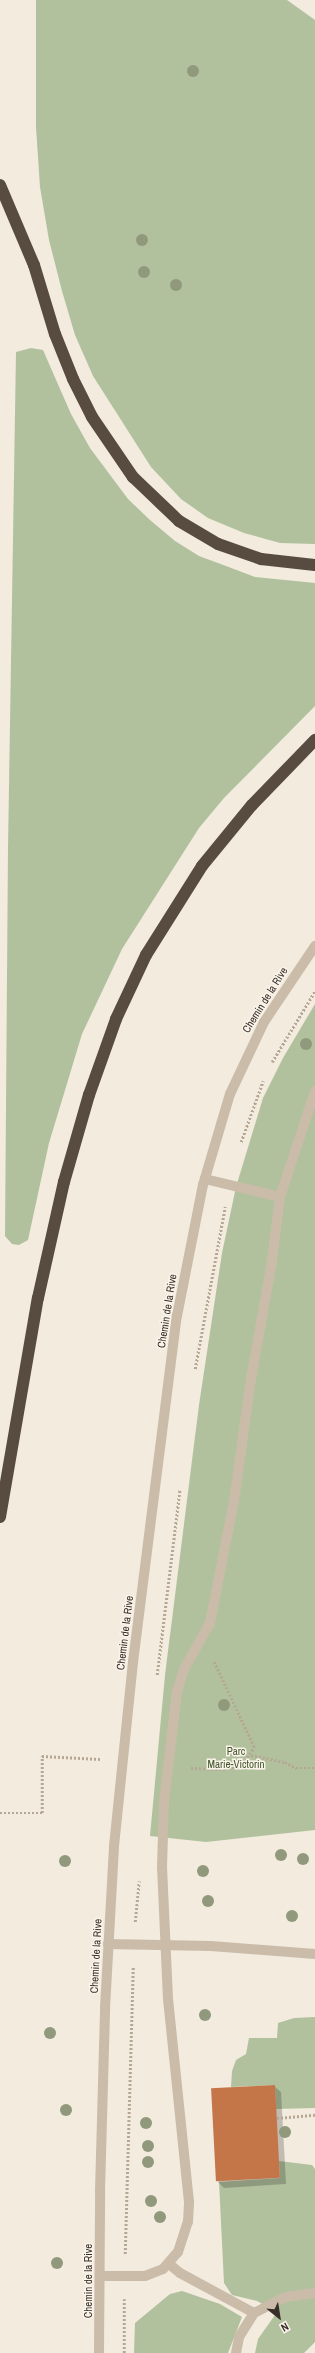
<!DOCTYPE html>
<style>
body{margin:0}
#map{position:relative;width:315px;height:2353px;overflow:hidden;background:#f2ebde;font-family:"Archivo Narrow",sans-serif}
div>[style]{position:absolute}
.green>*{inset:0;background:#b1c19d}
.shadow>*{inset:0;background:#0003}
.building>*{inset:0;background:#c47649;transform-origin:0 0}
.path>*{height:2.5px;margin-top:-1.25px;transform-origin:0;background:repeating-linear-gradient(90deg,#b6a794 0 2px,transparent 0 4px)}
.minor>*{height:10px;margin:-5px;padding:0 5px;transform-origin:5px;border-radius:5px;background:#cabca9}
.highway>*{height:12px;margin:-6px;padding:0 6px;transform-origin:6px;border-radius:6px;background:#584b40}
.trees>*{width:12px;height:12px;margin:-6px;border-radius:50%;background:#91997d}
span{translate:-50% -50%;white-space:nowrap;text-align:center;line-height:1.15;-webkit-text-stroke:3px #faf4ea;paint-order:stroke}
.street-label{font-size:11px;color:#382f29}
.park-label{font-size:11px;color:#42562d}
.north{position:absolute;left:259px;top:2297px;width:40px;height:40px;-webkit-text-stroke:3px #faf4ea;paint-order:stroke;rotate:150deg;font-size:11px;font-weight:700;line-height:16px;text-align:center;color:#382f29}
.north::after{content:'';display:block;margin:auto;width:14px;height:18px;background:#382f29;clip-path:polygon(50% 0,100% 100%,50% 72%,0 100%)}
</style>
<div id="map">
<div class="green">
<i style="clip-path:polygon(36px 0,287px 0,315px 20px,315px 544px,280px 543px,244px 533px,208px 518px,181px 499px,151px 467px,93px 376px,75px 335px,62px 291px,49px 240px,40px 187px,36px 127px)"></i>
<i style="clip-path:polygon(31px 348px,43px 350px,71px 414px,90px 448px,128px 499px,150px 520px,175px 541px,199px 556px,226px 566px,255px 577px,315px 583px,315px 706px,224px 798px,199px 828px,122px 949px,82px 1034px,49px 1143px,28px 1240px,19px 1245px,12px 1244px,5px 1236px,8px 848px,16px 352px)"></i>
<i style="clip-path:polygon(315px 1004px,315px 1830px,206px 1842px,150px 1836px,165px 1675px,199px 1405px,222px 1253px,236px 1187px,263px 1098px,283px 1058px)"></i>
<i style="clip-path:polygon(315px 2017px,315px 2108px,276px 2109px,275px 2085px,231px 2087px,232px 2071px,236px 2060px,246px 2054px,249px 2038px,277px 2038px,278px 2023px,294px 2018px)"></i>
<i style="clip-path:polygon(279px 2161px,312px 2165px,315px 2169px,315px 2342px,304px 2353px,255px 2353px,258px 2339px,275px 2315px,273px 2310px,257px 2301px,232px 2295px,224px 2283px,219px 2182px,280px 2178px)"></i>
<i style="clip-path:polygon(182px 2291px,220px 2304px,242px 2317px,228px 2353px,134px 2353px,135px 2323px,170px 2294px)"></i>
</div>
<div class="shadow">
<i style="clip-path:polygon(274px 2086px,281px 2092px,286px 2184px,224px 2188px,218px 2182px)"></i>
</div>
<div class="building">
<i style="left:275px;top:2085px;width:93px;height:64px;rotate:87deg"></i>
</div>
<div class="path">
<i style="left:272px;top:1062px;width:83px;rotate:-58.8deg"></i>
<i style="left:241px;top:1142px;width:65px;rotate:-70.2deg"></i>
<i style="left:195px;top:1369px;width:165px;rotate:-79.5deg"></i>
<i style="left:157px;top:1675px;width:187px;rotate:-83deg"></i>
<i style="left:251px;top:1755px;width:35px;rotate:12deg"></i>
<i style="left:285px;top:1762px;width:13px;rotate:29deg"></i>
<i style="left:296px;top:1768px;width:19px"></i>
<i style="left:191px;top:1768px;width:33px;rotate:2deg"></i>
<i style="left:224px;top:1769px;width:13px;rotate:-13deg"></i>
<i style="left:237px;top:1766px;width:9px;rotate:-32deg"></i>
<i style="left:245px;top:1761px;width:17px;rotate:-57deg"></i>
<i style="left:254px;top:1747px;width:94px;rotate:-115.2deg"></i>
<i style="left:0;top:1813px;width:42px"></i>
<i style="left:42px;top:1813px;width:57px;rotate:-90deg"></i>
<i style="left:42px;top:1756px;width:58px;rotate:3deg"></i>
<i style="left:135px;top:1922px;width:41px;rotate:-84.4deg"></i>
<i style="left:277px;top:2118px;width:38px;rotate:-5deg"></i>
<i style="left:125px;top:2254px;width:287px;rotate:-88.4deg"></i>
<i style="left:124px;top:2353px;width:54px;rotate:-90deg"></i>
</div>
<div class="minor">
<i style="left:205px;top:1179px;width:77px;rotate:13.5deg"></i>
<i style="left:108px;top:1944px;width:103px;rotate:1.1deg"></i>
<i style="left:211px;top:1946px;width:104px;rotate:4.4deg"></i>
<i style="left:169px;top:2264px;width:14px;rotate:39deg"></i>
<i style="left:180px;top:2273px;width:84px;rotate:28.4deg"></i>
<i style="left:100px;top:2276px;width:45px"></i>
<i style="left:145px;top:2276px;width:19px;rotate:-21deg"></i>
<i style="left:163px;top:2269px;width:23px;rotate:-49deg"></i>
<i style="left:178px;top:2252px;width:32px;rotate:-72deg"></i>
<i style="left:188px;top:2222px;width:20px;rotate:-87deg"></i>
<i style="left:189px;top:2202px;width:204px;rotate:-95.9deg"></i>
<i style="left:168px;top:1999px;width:131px;rotate:-92.6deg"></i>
<i style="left:162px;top:1868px;width:66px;rotate:-88.3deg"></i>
<i style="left:164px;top:1802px;width:111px;rotate:-83.3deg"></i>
<i style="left:177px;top:1692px;width:24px;rotate:-73deg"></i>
<i style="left:184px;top:1669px;width:53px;rotate:-60.5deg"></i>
<i style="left:210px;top:1623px;width:124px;rotate:-78.9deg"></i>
<i style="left:234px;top:1501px;width:123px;rotate:-82.1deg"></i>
<i style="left:251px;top:1379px;width:120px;rotate:-79.9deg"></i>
<i style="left:272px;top:1261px;width:64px;rotate:-82.9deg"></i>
<i style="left:280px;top:1197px;width:112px;rotate:-71.7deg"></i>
<i style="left:99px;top:2353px;width:162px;rotate:-89.6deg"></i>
<i style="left:100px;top:2191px;width:183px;rotate:-88.4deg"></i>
<i style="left:105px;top:2008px;width:162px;rotate:-86.8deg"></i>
<i style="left:114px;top:1846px;width:185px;rotate:-84.1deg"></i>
<i style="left:133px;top:1662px;width:349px;rotate:-82.8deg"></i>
<i style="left:177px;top:1316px;width:134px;rotate:-78.8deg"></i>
<i style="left:203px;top:1185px;width:95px;rotate:-73.5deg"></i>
<i style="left:230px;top:1094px;width:80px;rotate:-64.7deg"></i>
<i style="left:264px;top:1022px;width:92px;rotate:-56.1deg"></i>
<i style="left:236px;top:2353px;width:16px;rotate:-79deg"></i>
<i style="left:239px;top:2337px;width:28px;rotate:-58deg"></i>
<i style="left:254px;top:2313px;width:36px;rotate:-27deg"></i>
<i style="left:286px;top:2297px;width:29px;rotate:-8deg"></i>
</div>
<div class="highway">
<i style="left:0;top:185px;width:87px;rotate:67deg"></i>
<i style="left:34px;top:265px;width:72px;rotate:73.1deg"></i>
<i style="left:55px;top:334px;width:48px;rotate:68.2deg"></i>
<i style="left:73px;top:379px;width:42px;rotate:63.4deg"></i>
<i style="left:92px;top:417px;width:73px;rotate:55.7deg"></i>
<i style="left:133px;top:477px;width:64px;rotate:43.7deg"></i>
<i style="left:179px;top:521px;width:45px;rotate:30.5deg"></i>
<i style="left:218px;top:544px;width:46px;rotate:19.2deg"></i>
<i style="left:261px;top:559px;width:54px;rotate:6.3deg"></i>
<i style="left:0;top:1517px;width:222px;rotate:-80.2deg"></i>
<i style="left:38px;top:1298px;width:119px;rotate:-77.4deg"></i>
<i style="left:64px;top:1182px;width:91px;rotate:-74deg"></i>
<i style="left:89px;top:1095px;width:81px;rotate:-70.4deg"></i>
<i style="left:116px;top:1019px;width:71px;rotate:-64.9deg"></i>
<i style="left:146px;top:955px;width:105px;rotate:-57.8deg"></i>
<i style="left:202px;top:866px;width:79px;rotate:-50.7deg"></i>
<i style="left:252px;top:805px;width:91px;rotate:-45.9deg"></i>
</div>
<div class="trees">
<i style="left:193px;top:71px"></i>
<i style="left:142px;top:240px"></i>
<i style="left:144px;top:272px"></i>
<i style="left:176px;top:285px"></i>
<i style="left:306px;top:1044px"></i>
<i style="left:224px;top:1705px"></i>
<i style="left:281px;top:1855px"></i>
<i style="left:303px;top:1859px"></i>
<i style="left:65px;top:1861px"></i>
<i style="left:203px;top:1871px"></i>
<i style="left:208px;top:1901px"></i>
<i style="left:292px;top:1916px"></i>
<i style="left:205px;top:2015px"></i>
<i style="left:50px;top:2033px"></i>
<i style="left:66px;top:2110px"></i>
<i style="left:146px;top:2123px"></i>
<i style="left:285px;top:2132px"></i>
<i style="left:148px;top:2146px"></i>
<i style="left:148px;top:2162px"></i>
<i style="left:151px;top:2201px"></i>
<i style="left:160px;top:2217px"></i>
<i style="left:57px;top:2263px"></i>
</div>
<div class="street-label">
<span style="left:265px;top:1000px;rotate:-58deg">Chemin de la Rive</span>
<span style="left:167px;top:1311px;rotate:-81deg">Chemin de la Rive</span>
<span style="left:125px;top:1633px;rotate:-83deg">Chemin de la Rive</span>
<span style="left:96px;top:1956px;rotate:-87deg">Chemin de la Rive</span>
<span style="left:88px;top:2281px;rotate:-90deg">Chemin de la Rive</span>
</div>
<div class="park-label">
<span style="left:236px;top:1758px">Parc<br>Marie-Victorin</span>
</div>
<div class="north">N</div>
</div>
